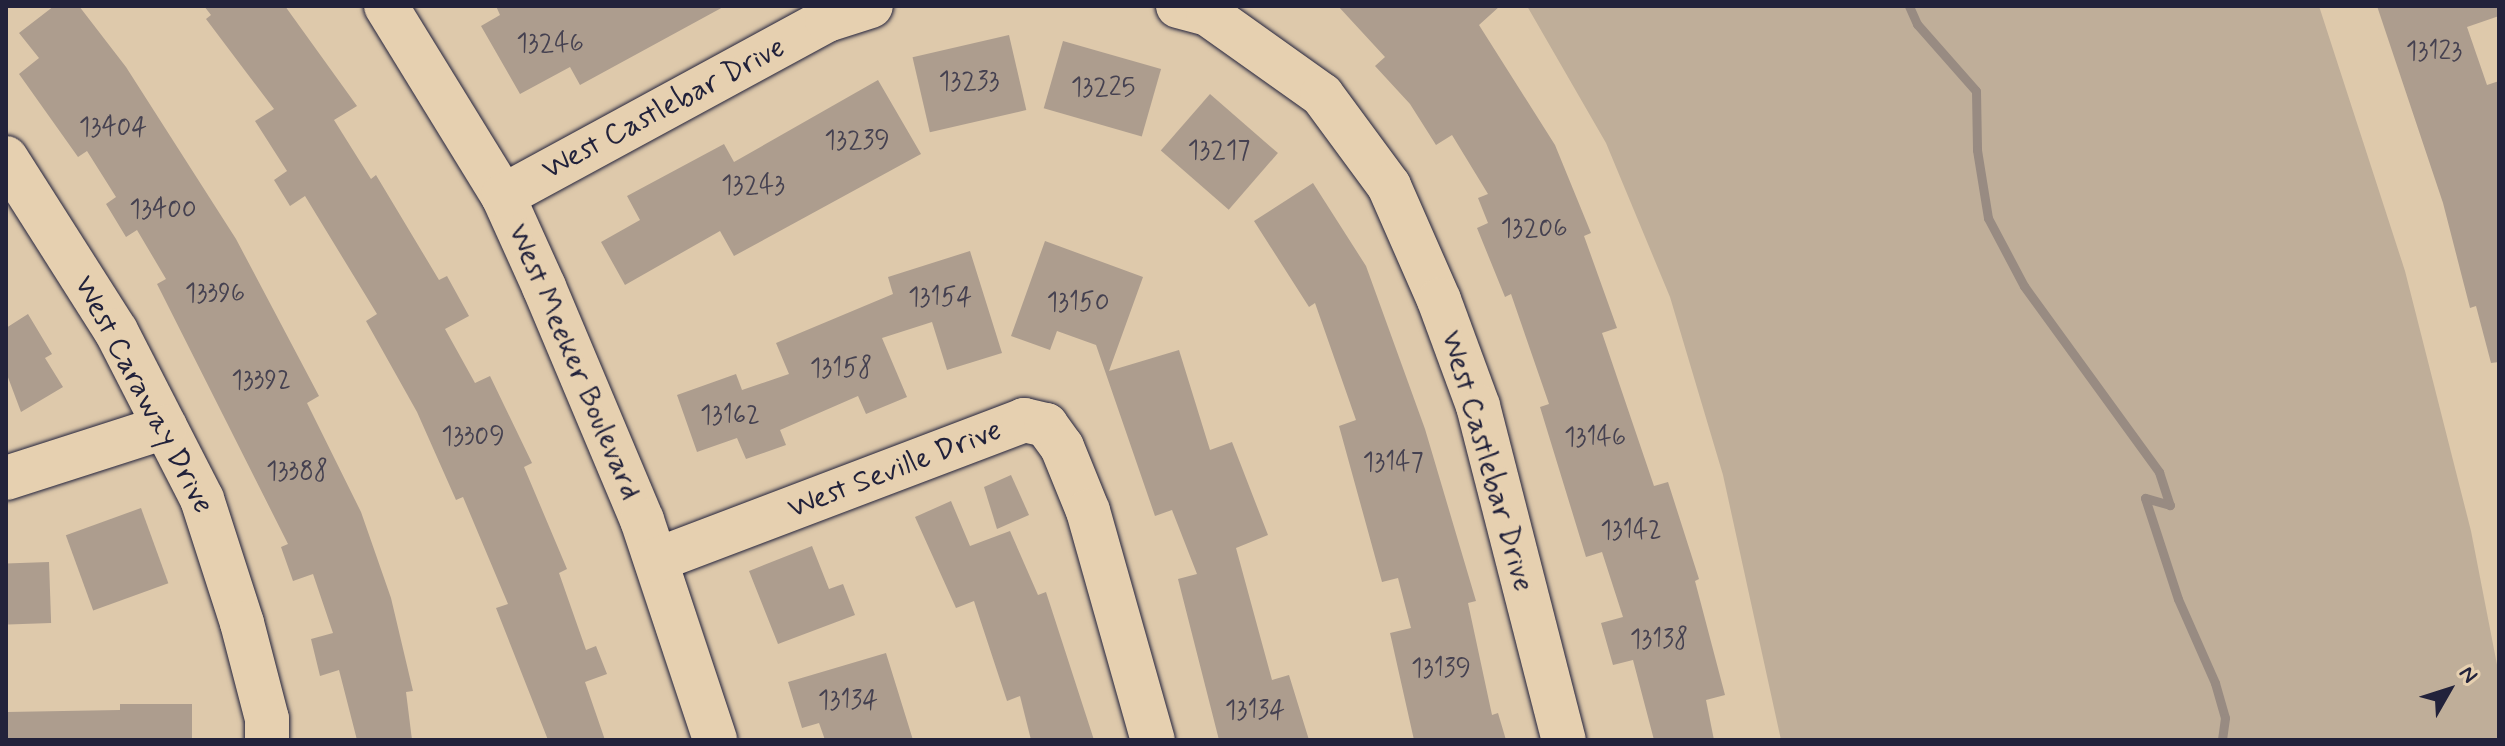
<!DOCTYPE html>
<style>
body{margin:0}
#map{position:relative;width:2505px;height:746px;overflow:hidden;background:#dec9ab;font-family:Mynerve,sans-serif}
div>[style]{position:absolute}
.green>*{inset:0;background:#bfae99}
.stream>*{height:9px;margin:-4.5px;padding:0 4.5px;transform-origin:4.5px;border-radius:4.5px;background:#988b82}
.building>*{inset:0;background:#ad9d8e;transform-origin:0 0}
.roads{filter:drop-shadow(0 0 2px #22223b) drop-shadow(0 0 2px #22223b)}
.minor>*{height:44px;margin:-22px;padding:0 22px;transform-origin:22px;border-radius:22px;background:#e6d0b0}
span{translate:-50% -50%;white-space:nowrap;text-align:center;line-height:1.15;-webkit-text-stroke:8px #e6d0b0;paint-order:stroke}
.number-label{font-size:26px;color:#454150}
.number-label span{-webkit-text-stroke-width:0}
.street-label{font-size:30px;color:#22223b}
.frame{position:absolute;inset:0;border:8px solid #22223b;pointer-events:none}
.north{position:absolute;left:2409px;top:650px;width:80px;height:80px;-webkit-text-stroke:6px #e6d0b0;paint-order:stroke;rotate:51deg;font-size:22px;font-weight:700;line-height:32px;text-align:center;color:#22223b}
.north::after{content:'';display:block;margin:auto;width:28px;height:36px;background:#22223b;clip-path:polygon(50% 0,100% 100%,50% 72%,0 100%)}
</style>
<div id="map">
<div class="green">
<i style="clip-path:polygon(1527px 6px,2319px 6px,2405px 271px,2471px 531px,2499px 675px,2499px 740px,1781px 740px,1723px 475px,1670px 297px,1606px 143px)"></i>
</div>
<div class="stream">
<i style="left:1909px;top:6px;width:20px;rotate:66deg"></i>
<i style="left:1917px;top:24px;width:89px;rotate:48.6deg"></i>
<i style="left:1976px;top:91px;width:59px;rotate:89deg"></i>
<i style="left:1977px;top:150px;width:69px;rotate:80.8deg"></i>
<i style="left:1988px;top:218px;width:77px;rotate:62.1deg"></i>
<i style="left:2024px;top:286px;width:230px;rotate:54deg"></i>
<i style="left:2159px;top:472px;width:35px;rotate:72deg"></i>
<i style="left:2170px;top:505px;width:26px;rotate:-164deg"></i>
<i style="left:2145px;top:498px;width:106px;rotate:71.9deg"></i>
<i style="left:2178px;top:599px;width:92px;rotate:66.2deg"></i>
<i style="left:2215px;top:683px;width:36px;rotate:74deg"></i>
<i style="left:2225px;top:718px;width:22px;rotate:98deg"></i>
</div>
<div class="building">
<i style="clip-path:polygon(54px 6px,79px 6px,126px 67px,236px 239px,319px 396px,307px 403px,361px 512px,391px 598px,413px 691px,406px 692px,412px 740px,357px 740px,339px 670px,320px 676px,311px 639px,333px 633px,313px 574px,293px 581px,281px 547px,288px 544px,157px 284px,166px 279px,137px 230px,126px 237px,106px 204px,116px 197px,87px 151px,78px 157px,19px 74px,39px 58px,19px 33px)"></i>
<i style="clip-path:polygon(204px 6px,285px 6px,357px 106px,334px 120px,371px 179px,376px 175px,439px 280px,447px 276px,469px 316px,445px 329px,475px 383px,490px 376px,532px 463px,524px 467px,567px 569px,559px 573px,586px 650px,596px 646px,607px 674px,585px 682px,605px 740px,548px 740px,496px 608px,508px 604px,463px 497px,456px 500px,417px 412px,366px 321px,377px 314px,305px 196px,290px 206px,274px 180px,287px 171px,255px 121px,274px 109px,206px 19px,211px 15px)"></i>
<i style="clip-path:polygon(496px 6px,725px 6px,580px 85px,570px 67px,520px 94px,481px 26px,500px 15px)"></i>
<i style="clip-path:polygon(1338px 6px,1500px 6px,1479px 25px,1555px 145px,1591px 233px,1584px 236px,1617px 328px,1602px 333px,1654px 486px,1668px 482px,1699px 579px,1695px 581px,1725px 695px,1706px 700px,1714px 740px,1654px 740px,1633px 660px,1613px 665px,1601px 623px,1623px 617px,1602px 552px,1586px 557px,1540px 407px,1549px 404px,1511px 294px,1505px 297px,1477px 228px,1488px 223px,1478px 198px,1488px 194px,1452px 135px,1436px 145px,1410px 104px,1375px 66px,1385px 57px)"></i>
<i style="clip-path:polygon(2377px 6px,2499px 6px,2499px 16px,2467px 27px,2487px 85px,2499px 81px,2499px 362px,2491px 363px,2476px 306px,2470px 308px,2443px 203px)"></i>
<i style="left:1009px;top:35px;width:77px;height:99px;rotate:77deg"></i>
<i style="left:1063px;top:41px;width:102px;height:70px;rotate:16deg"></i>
<i style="clip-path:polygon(878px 80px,921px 154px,734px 256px,720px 231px,625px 285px,601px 242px,640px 220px,627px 196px,724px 144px,734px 162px)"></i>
<i style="left:1210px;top:94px;width:90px;height:75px;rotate:41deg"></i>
<i style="clip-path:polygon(1313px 183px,1366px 266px,1425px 429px,1476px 601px,1468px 603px,1492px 715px,1498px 713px,1506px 740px,1414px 740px,1390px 633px,1411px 628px,1398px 578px,1382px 582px,1339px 426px,1356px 420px,1315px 303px,1309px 307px,1254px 221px)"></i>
<i style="clip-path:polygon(1045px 241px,1143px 277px,1109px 371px,1179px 350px,1210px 450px,1232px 442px,1268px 535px,1236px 548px,1272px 680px,1289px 675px,1309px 740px,1219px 740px,1178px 579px,1197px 574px,1172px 510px,1155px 516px,1096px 345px,1057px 331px,1050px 350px,1011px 336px)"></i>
<i style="clip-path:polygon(970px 251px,1002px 353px,947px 370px,932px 322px,882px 338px,907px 397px,866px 414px,858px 396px,780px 430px,786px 445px,746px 459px,737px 438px,697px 452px,677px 395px,736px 374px,742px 390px,789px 374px,776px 343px,893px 294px,888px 277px)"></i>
<i style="clip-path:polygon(28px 314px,52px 354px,45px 358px,63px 387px,21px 412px,6px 372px,6px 328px)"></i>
<i style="clip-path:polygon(1011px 475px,1029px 515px,997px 529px,984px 487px)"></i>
<i style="clip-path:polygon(951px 501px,970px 546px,1010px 531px,1038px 595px,1046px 592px,1094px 740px,1031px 740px,1020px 696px,1007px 701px,974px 601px,956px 608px,915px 517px)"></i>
<i style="left:141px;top:508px;width:80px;height:80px;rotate:70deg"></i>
<i style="clip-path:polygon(812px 546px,829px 589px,843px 584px,855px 615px,778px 644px,749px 571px)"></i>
<i style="left:49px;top:562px;width:61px;height:43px;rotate:88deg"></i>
<i style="clip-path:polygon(886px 653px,913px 740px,825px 740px,819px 723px,802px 728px,788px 682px)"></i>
<i style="clip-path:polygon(120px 704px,192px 704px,192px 740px,8px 740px,7px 712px,120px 710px)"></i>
</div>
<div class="roads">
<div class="minor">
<i style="left:386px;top:6px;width:223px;rotate:58.4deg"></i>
<i style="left:503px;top:196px;width:100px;rotate:65.7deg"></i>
<i style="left:544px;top:287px;width:253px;rotate:67.2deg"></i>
<i style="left:642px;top:520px;width:232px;rotate:71.6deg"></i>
<i style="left:1178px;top:6px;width:31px;rotate:15deg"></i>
<i style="left:1208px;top:14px;width:140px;rotate:35.4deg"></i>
<i style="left:1322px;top:95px;width:113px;rotate:53.6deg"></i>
<i style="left:1389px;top:186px;width:124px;rotate:66.3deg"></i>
<i style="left:1439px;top:300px;width:113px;rotate:69.8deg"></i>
<i style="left:1478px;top:406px;width:345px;rotate:75.6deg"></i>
<i style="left:6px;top:158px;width:205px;rotate:57.6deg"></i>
<i style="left:116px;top:331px;width:189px;rotate:62.9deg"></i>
<i style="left:202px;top:499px;width:130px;rotate:72.1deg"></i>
<i style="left:242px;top:623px;width:99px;rotate:75.4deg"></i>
<i style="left:267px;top:719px;width:21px;rotate:90deg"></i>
<i style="left:503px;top:196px;width:369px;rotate:-28.5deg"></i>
<i style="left:827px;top:20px;width:46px;rotate:-17.7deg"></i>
<i style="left:6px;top:478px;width:167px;rotate:-17.8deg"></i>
<i style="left:656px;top:560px;width:394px;rotate:-20.8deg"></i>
<i style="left:1024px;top:420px;width:23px;rotate:13deg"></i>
<i style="left:1046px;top:425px;width:27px;rotate:54deg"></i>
<i style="left:1062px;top:447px;width:69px;rotate:67.9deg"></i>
<i style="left:1088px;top:511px;width:238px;rotate:74.2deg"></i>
</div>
</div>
<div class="number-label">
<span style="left:550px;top:45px">13246</span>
<span style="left:2434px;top:53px">13123</span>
<span style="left:969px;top:83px">13233</span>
<span style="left:1103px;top:89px">13225</span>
<span style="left:113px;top:129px">13404</span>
<span style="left:857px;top:142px">13239</span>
<span style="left:1219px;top:152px">13217</span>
<span style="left:753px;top:187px">13243</span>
<span style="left:163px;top:211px">13400</span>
<span style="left:1534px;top:230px">13206</span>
<span style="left:215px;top:295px">13396</span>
<span style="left:940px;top:299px">13154</span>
<span style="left:1078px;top:304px">13150</span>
<span style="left:841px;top:370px">13158</span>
<span style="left:261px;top:382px">13392</span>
<span style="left:730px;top:417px">13162</span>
<span style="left:473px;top:438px">13309</span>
<span style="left:1595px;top:439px">13146</span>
<span style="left:1393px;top:464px">13147</span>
<span style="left:297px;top:473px">13388</span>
<span style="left:1631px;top:532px">13142</span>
<span style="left:1659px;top:641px">13138</span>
<span style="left:1441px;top:670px">13139</span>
<span style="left:848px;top:702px">13134</span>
<span style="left:1255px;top:712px">13134</span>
</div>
<div class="street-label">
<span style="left:664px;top:109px;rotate:-28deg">West Castlebar Drive</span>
<span style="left:574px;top:362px;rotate:67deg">West Meeker Boulevard</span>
<span style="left:143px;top:395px;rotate:62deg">West Caraway Drive</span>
<span style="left:1487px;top:461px;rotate:74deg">West Castlebar Drive</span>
<span style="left:895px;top:470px;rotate:-21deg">West Seville Drive</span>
</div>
<div class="frame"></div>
<div class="north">N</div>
</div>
